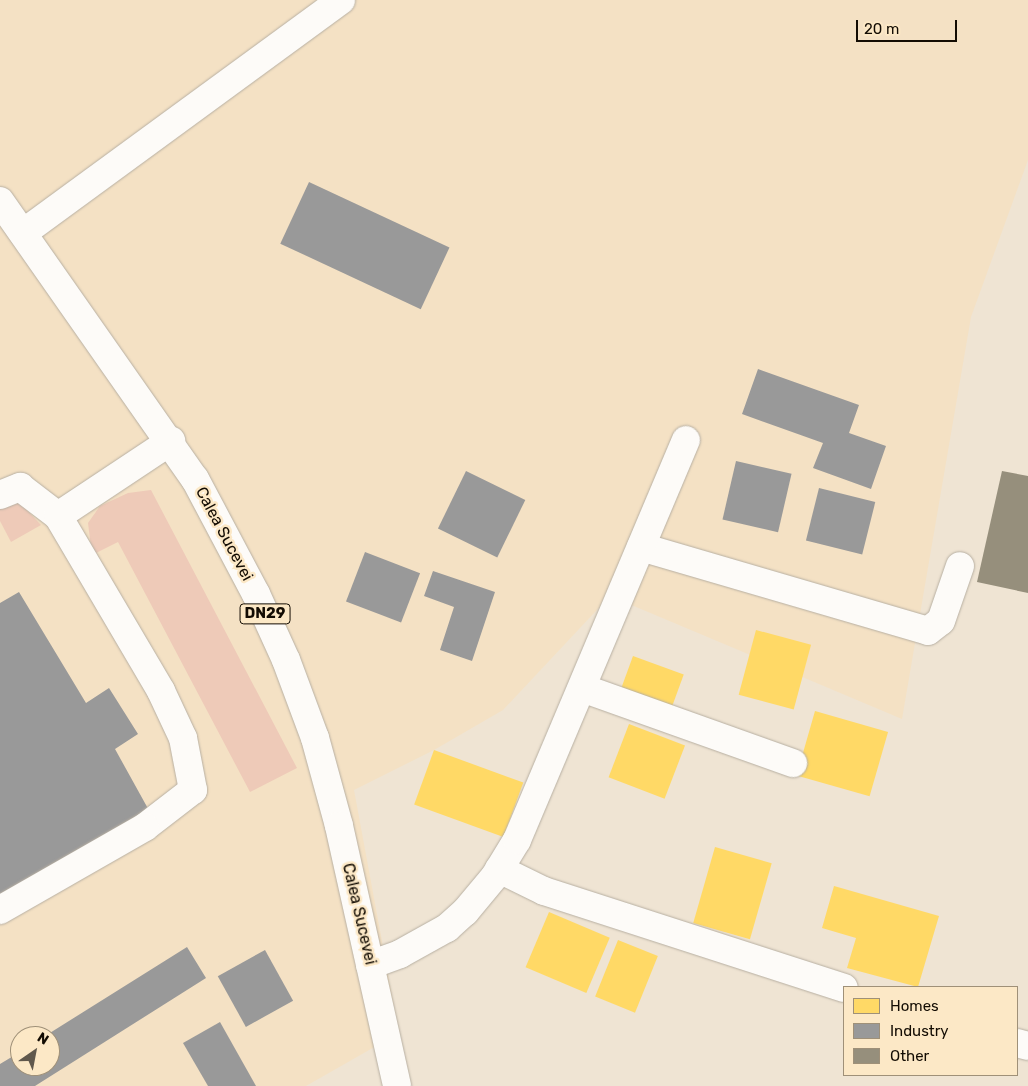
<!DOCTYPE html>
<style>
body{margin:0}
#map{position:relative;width:1028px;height:1086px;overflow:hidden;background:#efe4d3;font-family:Rubik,sans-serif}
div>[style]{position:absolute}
.built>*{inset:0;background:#f4e1c4}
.green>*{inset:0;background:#eecab8}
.homes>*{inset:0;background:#ffd966;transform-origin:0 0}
.industry>*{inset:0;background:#999;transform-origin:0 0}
.building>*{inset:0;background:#968f7c}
.roads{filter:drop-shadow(0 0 1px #b7afa2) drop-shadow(0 0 1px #b7afa2)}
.minor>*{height:28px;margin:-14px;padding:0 14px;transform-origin:14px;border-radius:14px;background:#fdfbf8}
.highway>*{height:28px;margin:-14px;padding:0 14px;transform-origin:14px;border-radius:14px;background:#fdfbf8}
span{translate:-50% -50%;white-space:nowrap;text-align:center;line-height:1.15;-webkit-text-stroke:5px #fce8c6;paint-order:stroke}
.shield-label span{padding:1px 4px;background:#fce8c6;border:1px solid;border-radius:4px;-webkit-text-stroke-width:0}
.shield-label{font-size:15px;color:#130c03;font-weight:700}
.street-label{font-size:16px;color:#130c03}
.legend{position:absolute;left:843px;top:986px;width:175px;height:90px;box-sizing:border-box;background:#fce8c6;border:1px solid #9f9078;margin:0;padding:6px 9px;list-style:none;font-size:15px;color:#130c03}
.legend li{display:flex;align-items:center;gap:10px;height:25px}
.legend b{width:25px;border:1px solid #9f9078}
.north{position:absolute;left:10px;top:1026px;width:50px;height:50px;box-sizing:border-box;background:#fce8c6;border:1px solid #9f9078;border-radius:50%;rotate:33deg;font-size:14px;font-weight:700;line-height:20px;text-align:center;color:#130c03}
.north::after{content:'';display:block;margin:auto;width:18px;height:22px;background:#60584c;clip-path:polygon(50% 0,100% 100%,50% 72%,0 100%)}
.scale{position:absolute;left:856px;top:20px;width:101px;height:22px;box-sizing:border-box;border:2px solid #130c03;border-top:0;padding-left:6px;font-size:15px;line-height:18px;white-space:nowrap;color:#130c03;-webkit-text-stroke:4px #fce8c6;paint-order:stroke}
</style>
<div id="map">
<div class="built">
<i style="clip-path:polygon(evenodd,0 0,1028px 0,1028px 160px,971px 317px,902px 719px,610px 596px,503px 710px,434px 750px,354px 790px,399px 1033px,306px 1086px,0 1086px,0 0,20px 1036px,50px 1036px,50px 1066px,20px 1066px,20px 1036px)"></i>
</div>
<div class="green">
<i style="clip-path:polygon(151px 490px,297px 768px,250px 792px,118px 542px,92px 555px,88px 523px,100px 506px,128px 493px)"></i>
<i style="clip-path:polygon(20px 503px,41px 525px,11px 542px,0 521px,0 508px)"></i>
</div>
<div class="homes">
<i style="left:756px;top:630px;width:57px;height:67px;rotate:15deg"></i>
<i style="left:633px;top:656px;width:54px;height:44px;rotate:20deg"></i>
<i style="left:815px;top:711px;width:76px;height:67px;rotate:16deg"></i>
<i style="left:629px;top:724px;width:60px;height:57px;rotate:21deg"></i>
<i style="left:434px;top:750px;width:95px;height:58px;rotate:20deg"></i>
<i style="left:715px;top:847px;width:59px;height:79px;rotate:16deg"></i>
<i style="clip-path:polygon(834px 886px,939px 916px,918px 987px,847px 968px,856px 938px,822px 928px)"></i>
<i style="left:549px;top:912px;width:66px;height:60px;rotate:23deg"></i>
<i style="left:618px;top:940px;width:43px;height:61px;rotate:22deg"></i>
</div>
<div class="industry">
<i style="left:309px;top:182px;width:155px;height:68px;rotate:25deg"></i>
<i style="clip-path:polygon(758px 369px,859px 405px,849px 433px,886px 446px,871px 489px,813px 468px,823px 443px,742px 414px)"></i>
<i style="left:736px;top:461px;width:57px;height:60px;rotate:13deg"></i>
<i style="left:466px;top:471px;width:66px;height:64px;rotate:26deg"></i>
<i style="left:819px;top:488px;width:58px;height:54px;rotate:14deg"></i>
<i style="left:365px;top:552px;width:59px;height:53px;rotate:21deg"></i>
<i style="clip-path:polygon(433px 571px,495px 592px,472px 661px,440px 650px,454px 607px,424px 596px)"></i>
<i style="clip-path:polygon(19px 592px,86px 703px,109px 688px,138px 734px,115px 749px,151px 814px,0 905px,0 603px)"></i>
<i style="clip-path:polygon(187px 947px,206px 978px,35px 1086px,0 1086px,0 1064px,20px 1052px,20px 1066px,50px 1066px,50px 1036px,45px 1036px)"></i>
<i style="left:265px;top:950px;width:58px;height:54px;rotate:61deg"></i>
<i style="clip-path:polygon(220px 1022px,256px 1086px,208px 1086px,183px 1043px)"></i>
</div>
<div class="building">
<i style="clip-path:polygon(1002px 471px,1028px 476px,1028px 593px,977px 582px)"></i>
</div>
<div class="roads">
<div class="minor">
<i style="left:23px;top:233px;width:394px;rotate:-36.2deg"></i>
<i style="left:0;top:495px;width:22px;rotate:-22deg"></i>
<i style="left:20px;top:487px;width:48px;rotate:37.3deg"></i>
<i style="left:58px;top:516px;width:203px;rotate:59.5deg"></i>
<i style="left:161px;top:691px;width:52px;rotate:64.9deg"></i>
<i style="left:183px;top:738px;width:53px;rotate:79.1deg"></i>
<i style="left:193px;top:790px;width:61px;rotate:142.4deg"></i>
<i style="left:145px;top:827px;width:167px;rotate:150.2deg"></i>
<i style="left:58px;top:516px;width:136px;rotate:-33.6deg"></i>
<i style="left:641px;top:547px;width:299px;rotate:16.3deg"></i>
<i style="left:928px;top:631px;width:16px;rotate:-38deg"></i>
<i style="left:941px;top:621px;width:58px;rotate:-70.9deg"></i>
<i style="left:582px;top:688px;width:224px;rotate:19.6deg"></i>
<i style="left:499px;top:869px;width:50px;rotate:26.1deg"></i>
<i style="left:544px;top:891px;width:315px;rotate:17.9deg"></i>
<i style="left:370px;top:965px;width:32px;rotate:-20deg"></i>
<i style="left:400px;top:954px;width:54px;rotate:-29deg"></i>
<i style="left:447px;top:928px;width:24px;rotate:-42deg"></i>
<i style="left:465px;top:912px;width:47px;rotate:-50.2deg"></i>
<i style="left:495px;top:876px;width:42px;rotate:-58.6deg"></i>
<i style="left:517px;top:840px;width:434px;rotate:-67.1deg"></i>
<i style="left:1017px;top:1043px;width:11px;rotate:15deg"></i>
</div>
<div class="highway">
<i style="left:0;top:201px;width:340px;rotate:55deg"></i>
<i style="left:195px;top:479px;width:130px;rotate:62.1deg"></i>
<i style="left:256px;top:594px;width:72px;rotate:65.6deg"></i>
<i style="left:286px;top:660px;width:83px;rotate:69.6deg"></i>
<i style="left:315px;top:738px;width:91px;rotate:74.7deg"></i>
<i style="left:339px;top:826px;width:266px;rotate:77.4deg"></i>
</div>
</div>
<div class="shield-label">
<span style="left:265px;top:614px">DN29</span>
</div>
<div class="street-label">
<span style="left:224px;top:534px;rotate:62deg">Calea Sucevei</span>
<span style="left:359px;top:914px;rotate:77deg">Calea Sucevei</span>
</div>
<ul class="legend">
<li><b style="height:14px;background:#ffd966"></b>Homes</li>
<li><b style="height:14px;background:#999"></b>Industry</li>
<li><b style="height:14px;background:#968f7c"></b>Other</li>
</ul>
<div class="north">N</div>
<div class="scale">20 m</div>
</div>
